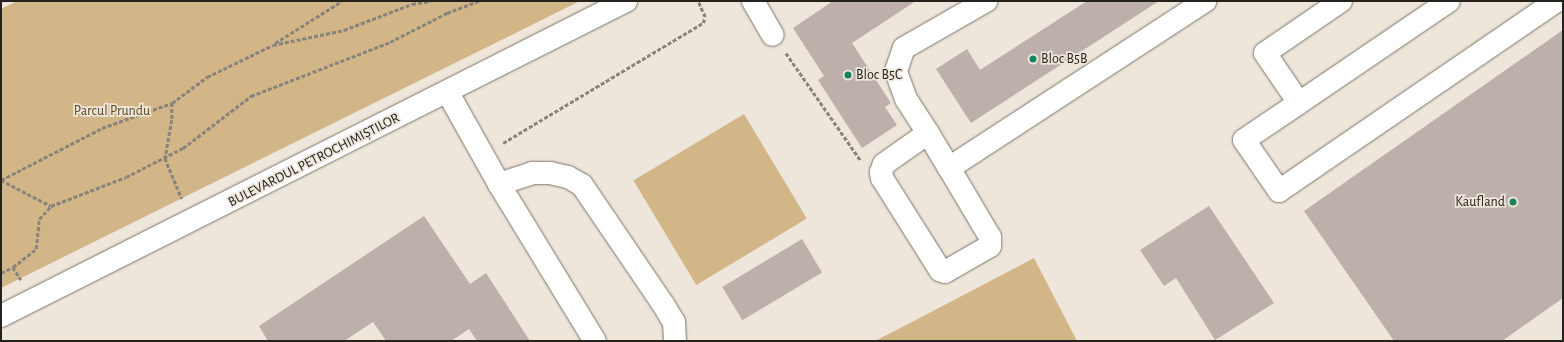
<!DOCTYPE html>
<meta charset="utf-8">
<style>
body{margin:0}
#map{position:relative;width:1564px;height:342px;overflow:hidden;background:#eee6da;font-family:"Alegreya Sans",sans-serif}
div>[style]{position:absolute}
.green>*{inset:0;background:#d3b688;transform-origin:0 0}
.building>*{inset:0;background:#bdafaa;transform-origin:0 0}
.path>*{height:2.5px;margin-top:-1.25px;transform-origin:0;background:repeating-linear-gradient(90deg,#88837b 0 4px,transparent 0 6px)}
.roads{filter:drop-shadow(0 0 1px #7c756b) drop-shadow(0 0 1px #7c756b)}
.minor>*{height:22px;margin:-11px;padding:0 11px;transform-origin:11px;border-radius:11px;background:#fff}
.major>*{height:22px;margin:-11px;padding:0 11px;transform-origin:11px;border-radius:11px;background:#fff}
.dots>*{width:11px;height:11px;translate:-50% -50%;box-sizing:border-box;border:2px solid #eee6da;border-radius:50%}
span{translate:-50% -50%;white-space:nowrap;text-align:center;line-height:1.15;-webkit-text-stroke:3.5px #eee6da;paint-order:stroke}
.poi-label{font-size:14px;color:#25221e}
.left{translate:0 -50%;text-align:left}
.right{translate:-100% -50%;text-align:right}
.park-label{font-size:14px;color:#60471c}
.street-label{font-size:14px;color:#25221e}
.frame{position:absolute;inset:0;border:2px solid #25221e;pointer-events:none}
</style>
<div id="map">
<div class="green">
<i style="clip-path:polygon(17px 1px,580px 1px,1px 288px,1px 9px)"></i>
<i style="left:744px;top:114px;width:122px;height:129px;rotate:59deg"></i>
<i style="clip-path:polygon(1034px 258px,1077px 341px,875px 341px,912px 322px)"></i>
</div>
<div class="building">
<i style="clip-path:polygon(833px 1px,916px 1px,852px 43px,891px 103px,885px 107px,897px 125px,862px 148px,818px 80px,824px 76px,793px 28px)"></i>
<i style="clip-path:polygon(1087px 1px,1159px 1px,971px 123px,936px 69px,967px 49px,980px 70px)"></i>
<i style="clip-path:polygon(1563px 30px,1563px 298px,1502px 341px,1394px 341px,1304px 211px)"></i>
<i style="clip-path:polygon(1209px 206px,1274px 303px,1215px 340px,1176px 278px,1164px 286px,1140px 250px)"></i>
<i style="clip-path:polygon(424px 216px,470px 284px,486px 273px,530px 341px,477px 341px,469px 329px,451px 341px,386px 341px,373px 322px,344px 341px,268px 341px,259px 326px)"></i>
<i style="left:802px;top:239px;width:39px;height:93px;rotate:59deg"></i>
</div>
<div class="path">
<i style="left:275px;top:43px;width:79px;rotate:-32.1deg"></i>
<i style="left:786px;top:53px;width:131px;rotate:55.2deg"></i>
<i style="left:172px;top:103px;width:17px;rotate:90deg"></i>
<i style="left:172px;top:120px;width:39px;rotate:100deg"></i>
<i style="left:165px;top:158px;width:44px;rotate:67.5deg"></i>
<i style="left:503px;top:143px;width:233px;rotate:-31deg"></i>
<i style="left:703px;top:23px;width:6px;rotate:-72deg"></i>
<i style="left:705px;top:17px;width:17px;rotate:-114deg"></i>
<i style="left:1px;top:180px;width:114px;rotate:-27.2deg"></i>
<i style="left:102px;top:128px;width:74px;rotate:-19.7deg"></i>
<i style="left:172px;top:103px;width:44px;rotate:-36.6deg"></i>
<i style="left:207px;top:77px;width:73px;rotate:-25.9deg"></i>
<i style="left:273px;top:45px;width:73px;rotate:-11.9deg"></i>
<i style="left:344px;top:30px;width:73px;rotate:-20.9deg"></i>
<i style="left:412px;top:4px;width:19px;rotate:-9deg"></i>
<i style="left:1px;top:180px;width:56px;rotate:27.5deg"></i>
<i style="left:13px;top:267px;width:15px;rotate:58deg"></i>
<i style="left:1px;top:273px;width:13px;rotate:-27deg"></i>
<i style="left:13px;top:267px;width:29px;rotate:-38deg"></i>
<i style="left:36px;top:249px;width:30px;rotate:-84deg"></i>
<i style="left:39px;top:219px;width:18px;rotate:-47deg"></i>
<i style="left:51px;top:206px;width:80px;rotate:-21.1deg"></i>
<i style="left:126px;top:177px;width:64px;rotate:-27deg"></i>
<i style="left:183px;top:148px;width:86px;rotate:-37.4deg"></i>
<i style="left:251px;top:96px;width:149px;rotate:-21.2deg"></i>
<i style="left:390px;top:42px;width:64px;rotate:-27deg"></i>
<i style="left:447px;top:13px;width:34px;rotate:-21deg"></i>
</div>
<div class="roads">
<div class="minor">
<i style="left:753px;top:1px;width:39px;rotate:60deg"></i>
<i style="left:1341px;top:1px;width:92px;rotate:145.6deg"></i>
<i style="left:1265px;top:53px;width:60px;rotate:55.8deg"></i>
<i style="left:1299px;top:103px;width:66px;rotate:146.1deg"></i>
<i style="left:1244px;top:140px;width:62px;rotate:55.5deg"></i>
<i style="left:1279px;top:191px;width:336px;rotate:-34.4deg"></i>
<i style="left:448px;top:93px;width:104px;rotate:60.7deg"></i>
<i style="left:499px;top:184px;width:184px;rotate:58.6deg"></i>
<i style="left:1299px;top:103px;width:181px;rotate:-34.2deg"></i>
<i style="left:928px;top:133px;width:54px;rotate:144.8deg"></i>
<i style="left:884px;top:164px;width:9px;rotate:111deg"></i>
<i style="left:881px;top:172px;width:6px;rotate:81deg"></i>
<i style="left:882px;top:178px;width:109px;rotate:57.8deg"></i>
<i style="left:940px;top:270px;width:5px;rotate:22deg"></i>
<i style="left:945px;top:272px;width:52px;rotate:-30deg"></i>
<i style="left:990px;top:246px;width:9px;rotate:-90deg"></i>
<i style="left:990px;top:237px;width:80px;rotate:-120.7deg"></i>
<i style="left:949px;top:168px;width:41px;rotate:-121deg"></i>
<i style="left:928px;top:133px;width:40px;rotate:-122.9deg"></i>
<i style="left:906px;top:99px;width:30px;rotate:-110deg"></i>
<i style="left:896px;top:71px;width:24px;rotate:-71deg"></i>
<i style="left:904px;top:48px;width:95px;rotate:-29.8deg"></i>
<i style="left:949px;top:168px;width:306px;rotate:-33.1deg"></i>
<i style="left:499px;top:184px;width:35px;rotate:-18deg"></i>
<i style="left:532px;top:173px;width:18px"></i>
<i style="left:550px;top:173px;width:18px;rotate:13deg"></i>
<i style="left:568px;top:177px;width:16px;rotate:30deg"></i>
<i style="left:582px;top:185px;width:144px;rotate:55.8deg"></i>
<i style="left:663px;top:304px;width:21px;rotate:59deg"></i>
<i style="left:674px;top:322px;width:19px;rotate:87deg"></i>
</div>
<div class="major">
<i style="left:1px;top:316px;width:700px;rotate:-26.75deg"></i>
</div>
</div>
<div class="dots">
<i style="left:1033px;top:59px;background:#148462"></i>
<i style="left:848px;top:75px;background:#148462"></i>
<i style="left:1513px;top:202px;background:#148462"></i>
</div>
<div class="poi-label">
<span class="left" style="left:1041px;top:59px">Bloc B5B</span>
<span class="left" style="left:856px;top:75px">Bloc B5C</span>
<span class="right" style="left:1505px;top:202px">Kaufland</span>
</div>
<div class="park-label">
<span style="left:112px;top:111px">Parcul Prundu</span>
</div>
<div class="street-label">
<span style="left:314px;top:160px;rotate:-27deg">BULEVARDUL PETROCHIMIȘTILOR</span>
</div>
<div class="frame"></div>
</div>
